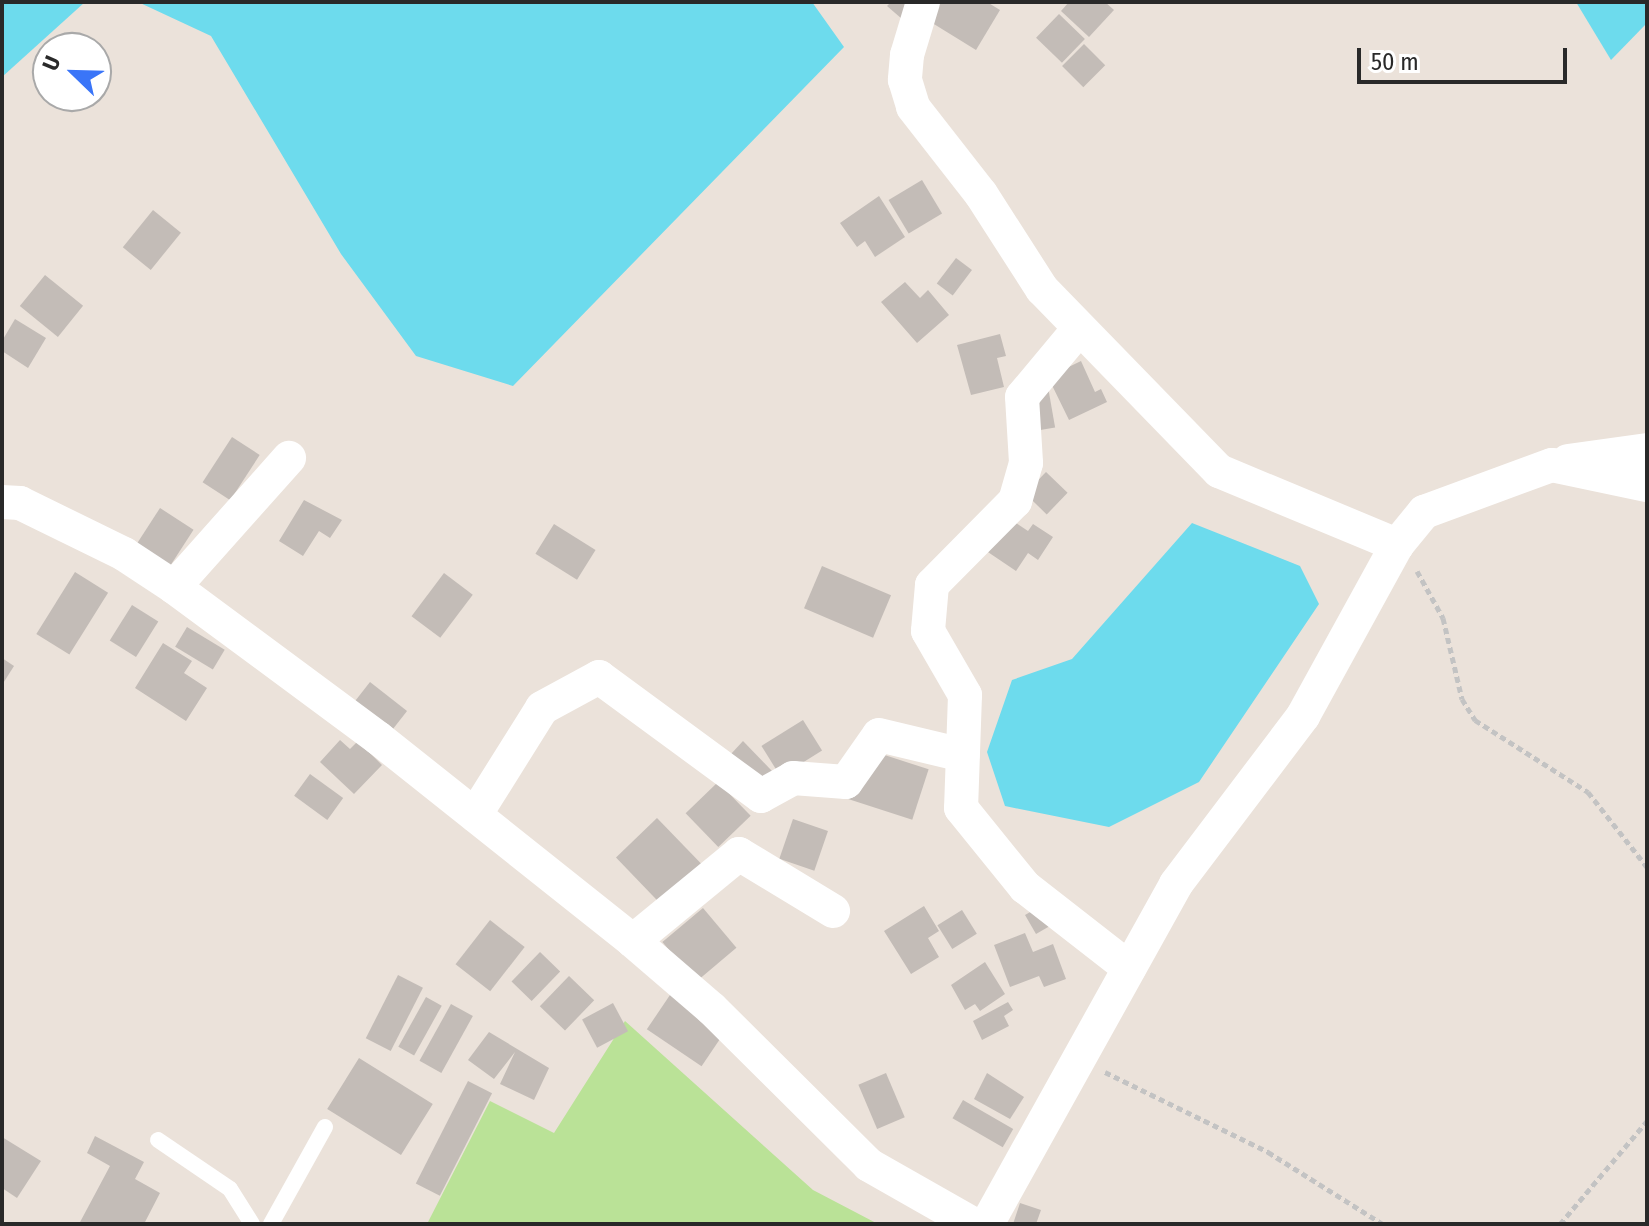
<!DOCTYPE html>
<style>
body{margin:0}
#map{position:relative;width:1649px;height:1226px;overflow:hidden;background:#ebe2da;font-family:"Fira Sans Condensed",sans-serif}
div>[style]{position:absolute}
.green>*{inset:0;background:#bae297}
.water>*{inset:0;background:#6ddbed}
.building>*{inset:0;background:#c3bcb7;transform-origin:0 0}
.path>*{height:5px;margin-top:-2.5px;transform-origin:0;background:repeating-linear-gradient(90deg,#c3c3c3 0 6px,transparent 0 10px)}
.service>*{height:16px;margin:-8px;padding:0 8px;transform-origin:8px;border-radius:8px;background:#fff}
.minor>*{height:34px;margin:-17px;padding:0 17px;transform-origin:17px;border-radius:17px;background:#fff}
span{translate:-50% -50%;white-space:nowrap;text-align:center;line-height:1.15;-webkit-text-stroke:8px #fff;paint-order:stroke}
.frame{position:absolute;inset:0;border:4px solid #292929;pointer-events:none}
.north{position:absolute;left:32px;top:32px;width:80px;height:80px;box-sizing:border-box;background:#fff;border:2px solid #a9a9a9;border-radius:50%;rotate:293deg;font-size:22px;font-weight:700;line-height:32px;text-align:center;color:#292929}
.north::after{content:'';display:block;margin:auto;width:28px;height:36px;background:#3a75f8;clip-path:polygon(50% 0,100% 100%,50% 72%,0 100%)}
.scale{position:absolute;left:1357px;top:48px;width:210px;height:36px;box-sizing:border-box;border:4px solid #292929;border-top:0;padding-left:10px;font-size:24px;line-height:28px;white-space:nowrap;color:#292929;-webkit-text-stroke:6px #fff;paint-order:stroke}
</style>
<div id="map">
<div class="green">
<i style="clip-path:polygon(625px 1021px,813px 1190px,878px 1224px,427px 1224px,490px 1101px,554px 1133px)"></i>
</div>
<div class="water">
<i style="clip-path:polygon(2px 2px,85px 2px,2px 77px)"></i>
<i style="clip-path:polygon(138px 2px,812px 2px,844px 47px,513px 386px,416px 356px,341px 254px,211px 36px)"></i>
<i style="clip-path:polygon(1576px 2px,1647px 2px,1647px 23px,1611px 60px)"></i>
<i style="clip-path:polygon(1192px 523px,1300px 566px,1319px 604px,1199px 782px,1109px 827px,1005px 806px,987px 752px,1012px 680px,1072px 659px)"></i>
</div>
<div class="building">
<i style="clip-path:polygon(891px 2px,915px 2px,902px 19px,887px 6px)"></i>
<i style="clip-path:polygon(941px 2px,987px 2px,1000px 10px,976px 50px,929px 21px)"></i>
<i style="clip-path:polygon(1069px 2px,1105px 2px,1114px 10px,1089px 37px,1061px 11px)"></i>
<i style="left:1059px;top:14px;width:36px;height:33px;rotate:44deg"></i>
<i style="left:1084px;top:44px;width:30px;height:31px;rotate:45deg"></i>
<i style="left:922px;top:180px;width:39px;height:39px;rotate:59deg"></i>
<i style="clip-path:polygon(879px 196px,905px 237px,875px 257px,865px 241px,857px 247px,840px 223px)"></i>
<i style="left:153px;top:210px;width:36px;height:48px;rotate:39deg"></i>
<i style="left:956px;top:258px;width:20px;height:32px;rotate:37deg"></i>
<i style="left:45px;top:275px;width:49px;height:40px;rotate:39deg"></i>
<i style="clip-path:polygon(905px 282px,920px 298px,928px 290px,949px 315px,917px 343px,881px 302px)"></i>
<i style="clip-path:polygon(15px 319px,46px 338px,28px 368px,2px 351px,2px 341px)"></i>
<i style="clip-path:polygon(1000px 334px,1006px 356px,997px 358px,1004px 387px,971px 395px,957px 345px)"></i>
<i style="clip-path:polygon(1081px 361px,1095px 392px,1101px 389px,1107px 402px,1069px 420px,1048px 377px)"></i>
<i style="left:1048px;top:387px;width:41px;height:30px;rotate:80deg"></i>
<i style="left:232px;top:437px;width:33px;height:54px;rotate:33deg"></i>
<i style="left:1046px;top:472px;width:30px;height:30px;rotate:44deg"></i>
<i style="clip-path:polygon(304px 500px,342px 520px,330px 538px,319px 531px,303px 556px,279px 541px)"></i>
<i style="left:160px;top:508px;width:40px;height:44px;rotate:33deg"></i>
<i style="clip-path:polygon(998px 511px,1028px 531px,1033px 524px,1053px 537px,1038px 560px,1028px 553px,1016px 571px,976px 544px)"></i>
<i style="left:554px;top:524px;width:49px;height:35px;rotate:32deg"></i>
<i style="left:822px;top:566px;width:75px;height:46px;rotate:23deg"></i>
<i style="left:75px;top:572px;width:39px;height:73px;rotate:32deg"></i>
<i style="left:444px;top:573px;width:36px;height:54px;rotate:37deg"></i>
<i style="left:132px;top:605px;width:31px;height:42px;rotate:32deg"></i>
<i style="left:187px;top:627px;width:44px;height:23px;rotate:31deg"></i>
<i style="clip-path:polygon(163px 643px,192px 661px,184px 673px,207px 688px,186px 721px,135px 688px)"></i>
<i style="clip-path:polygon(2px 658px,14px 666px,2px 685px)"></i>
<i style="left:370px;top:682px;width:47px;height:33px;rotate:38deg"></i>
<i style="left:803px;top:720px;width:36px;height:49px;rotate:58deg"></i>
<i style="clip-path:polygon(340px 740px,350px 749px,358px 741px,382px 765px,354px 794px,320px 762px)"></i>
<i style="clip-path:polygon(743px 741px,773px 772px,757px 790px,718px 768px)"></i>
<i style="left:863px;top:748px;width:69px;height:53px;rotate:18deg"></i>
<i style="left:310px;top:774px;width:41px;height:27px;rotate:36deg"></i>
<i style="left:718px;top:782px;width:47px;height:45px;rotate:46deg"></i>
<i style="left:657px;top:818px;width:64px;height:57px;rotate:46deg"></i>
<i style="left:793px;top:819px;width:37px;height:42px;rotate:19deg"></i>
<i style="left:1051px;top:900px;width:22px;height:30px;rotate:60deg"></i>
<i style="clip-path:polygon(924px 906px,939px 931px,928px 938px,939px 957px,911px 974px,884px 931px)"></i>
<i style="left:703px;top:908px;width:52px;height:53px;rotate:50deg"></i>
<i style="left:962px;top:910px;width:28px;height:29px;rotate:58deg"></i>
<i style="left:490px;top:920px;width:44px;height:56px;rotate:38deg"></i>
<i style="clip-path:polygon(1025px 933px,1033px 952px,1053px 944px,1066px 979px,1044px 987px,1039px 976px,1010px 987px,994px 945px)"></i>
<i style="left:540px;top:952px;width:28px;height:41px;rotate:44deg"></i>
<i style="clip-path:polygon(985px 962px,1005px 994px,980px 1011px,975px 1004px,965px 1010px,951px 985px)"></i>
<i style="left:398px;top:975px;width:28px;height:71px;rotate:27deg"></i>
<i style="left:569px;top:976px;width:35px;height:42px;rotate:44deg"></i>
<i style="left:672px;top:992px;width:66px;height:45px;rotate:34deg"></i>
<i style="left:426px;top:997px;width:18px;height:57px;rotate:29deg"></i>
<i style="clip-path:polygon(1008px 1002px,1013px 1010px,1004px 1016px,1009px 1026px,982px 1040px,973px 1021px)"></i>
<i style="left:613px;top:1003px;width:32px;height:35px;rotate:62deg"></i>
<i style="left:451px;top:1004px;width:25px;height:65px;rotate:29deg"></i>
<i style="clip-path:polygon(489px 1032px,549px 1068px,534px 1100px,500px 1084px,515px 1052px,494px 1079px,468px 1060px)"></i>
<i style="left:359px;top:1058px;width:87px;height:60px;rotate:32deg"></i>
<i style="left:886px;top:1073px;width:48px;height:30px;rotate:67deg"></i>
<i style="clip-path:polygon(987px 1073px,1024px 1097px,1010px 1119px,974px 1099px)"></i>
<i style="left:468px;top:1081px;width:27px;height:115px;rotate:27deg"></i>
<i style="left:963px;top:1100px;width:58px;height:21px;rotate:30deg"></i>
<i style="clip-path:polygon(95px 1136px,144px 1162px,135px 1179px,160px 1193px,144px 1224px,79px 1224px,110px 1166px,87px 1153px)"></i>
<i style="clip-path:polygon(2px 1137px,41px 1161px,17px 1198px,2px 1188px)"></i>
<i style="clip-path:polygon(1020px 1203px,1041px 1210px,1036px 1224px,1013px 1224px)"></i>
</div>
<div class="path">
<i style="left:1417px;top:571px;width:54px;rotate:61deg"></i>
<i style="left:1443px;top:618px;width:83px;rotate:76.8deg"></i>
<i style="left:1462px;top:699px;width:25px;rotate:58deg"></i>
<i style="left:1475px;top:720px;width:134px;rotate:32.5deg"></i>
<i style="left:1588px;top:792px;width:95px;rotate:51.8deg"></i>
<i style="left:1105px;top:1072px;width:182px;rotate:26.1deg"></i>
<i style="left:1268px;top:1152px;width:136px;rotate:32.1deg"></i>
<i style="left:1560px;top:1224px;width:135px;rotate:-49.8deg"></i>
</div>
<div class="service">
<i style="left:158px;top:1140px;width:87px;rotate:34.2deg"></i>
<i style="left:230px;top:1189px;width:41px;rotate:57.8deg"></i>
<i style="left:271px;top:1224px;width:111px;rotate:-60.9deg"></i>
</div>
<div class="minor">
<i style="left:923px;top:2px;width:55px;rotate:106.8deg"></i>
<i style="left:907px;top:55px;width:25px;rotate:95deg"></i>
<i style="left:905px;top:80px;width:28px;rotate:73deg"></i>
<i style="left:913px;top:107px;width:110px;rotate:52deg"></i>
<i style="left:981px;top:194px;width:113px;rotate:57.3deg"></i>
<i style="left:1042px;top:289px;width:254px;rotate:45.8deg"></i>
<i style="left:1219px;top:471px;width:193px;rotate:22.6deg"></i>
<i style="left:1078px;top:330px;width:87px;rotate:129.9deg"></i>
<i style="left:1022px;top:397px;width:66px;rotate:86.5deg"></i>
<i style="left:1026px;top:463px;width:40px;rotate:106deg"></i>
<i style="left:1015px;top:501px;width:118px;rotate:134.7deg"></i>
<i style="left:932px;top:585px;width:46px;rotate:95deg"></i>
<i style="left:928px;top:631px;width:74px;rotate:60deg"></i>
<i style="left:965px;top:695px;width:113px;rotate:92deg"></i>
<i style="left:961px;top:808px;width:102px;rotate:51deg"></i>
<i style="left:1025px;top:887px;width:132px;rotate:37.9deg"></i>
<i style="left:1568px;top:461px;width:80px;rotate:-7.9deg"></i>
<i style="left:2px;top:502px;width:18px;rotate:3deg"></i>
<i style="left:20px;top:503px;width:116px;rotate:26.1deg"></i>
<i style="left:124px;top:554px;width:60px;rotate:33.4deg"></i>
<i style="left:174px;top:587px;width:173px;rotate:-48.3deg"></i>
<i style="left:174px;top:587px;width:254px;rotate:36.5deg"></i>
<i style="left:378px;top:738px;width:326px;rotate:38.5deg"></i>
<i style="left:633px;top:941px;width:104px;rotate:40.7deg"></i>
<i style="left:712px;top:1009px;width:221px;rotate:44.8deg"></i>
<i style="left:869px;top:1165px;width:120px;rotate:29.6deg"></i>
<i style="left:475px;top:815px;width:126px;rotate:-57.9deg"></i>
<i style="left:542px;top:708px;width:65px;rotate:-28.5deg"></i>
<i style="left:599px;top:677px;width:201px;rotate:36.3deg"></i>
<i style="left:761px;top:796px;width:37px;rotate:-29deg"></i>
<i style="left:793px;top:778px;width:53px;rotate:4.3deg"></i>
<i style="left:846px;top:782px;width:57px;rotate:-54.9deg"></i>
<i style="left:879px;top:735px;width:86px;rotate:13.4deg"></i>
<i style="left:633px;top:941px;width:137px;rotate:-39.4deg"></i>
<i style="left:739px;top:854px;width:110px;rotate:31.2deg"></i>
<i style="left:987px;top:1224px;width:389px;rotate:-60.9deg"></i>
<i style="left:1176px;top:884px;width:211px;rotate:-52.9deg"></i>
<i style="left:1303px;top:716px;width:195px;rotate:-61.2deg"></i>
<i style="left:1397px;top:545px;width:43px;rotate:-50.7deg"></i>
<i style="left:1424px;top:512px;width:136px;rotate:-20.2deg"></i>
<i style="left:1552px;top:465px;width:97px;rotate:11.9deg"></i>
</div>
<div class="frame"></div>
<div class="north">U</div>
<div class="scale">50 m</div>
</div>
